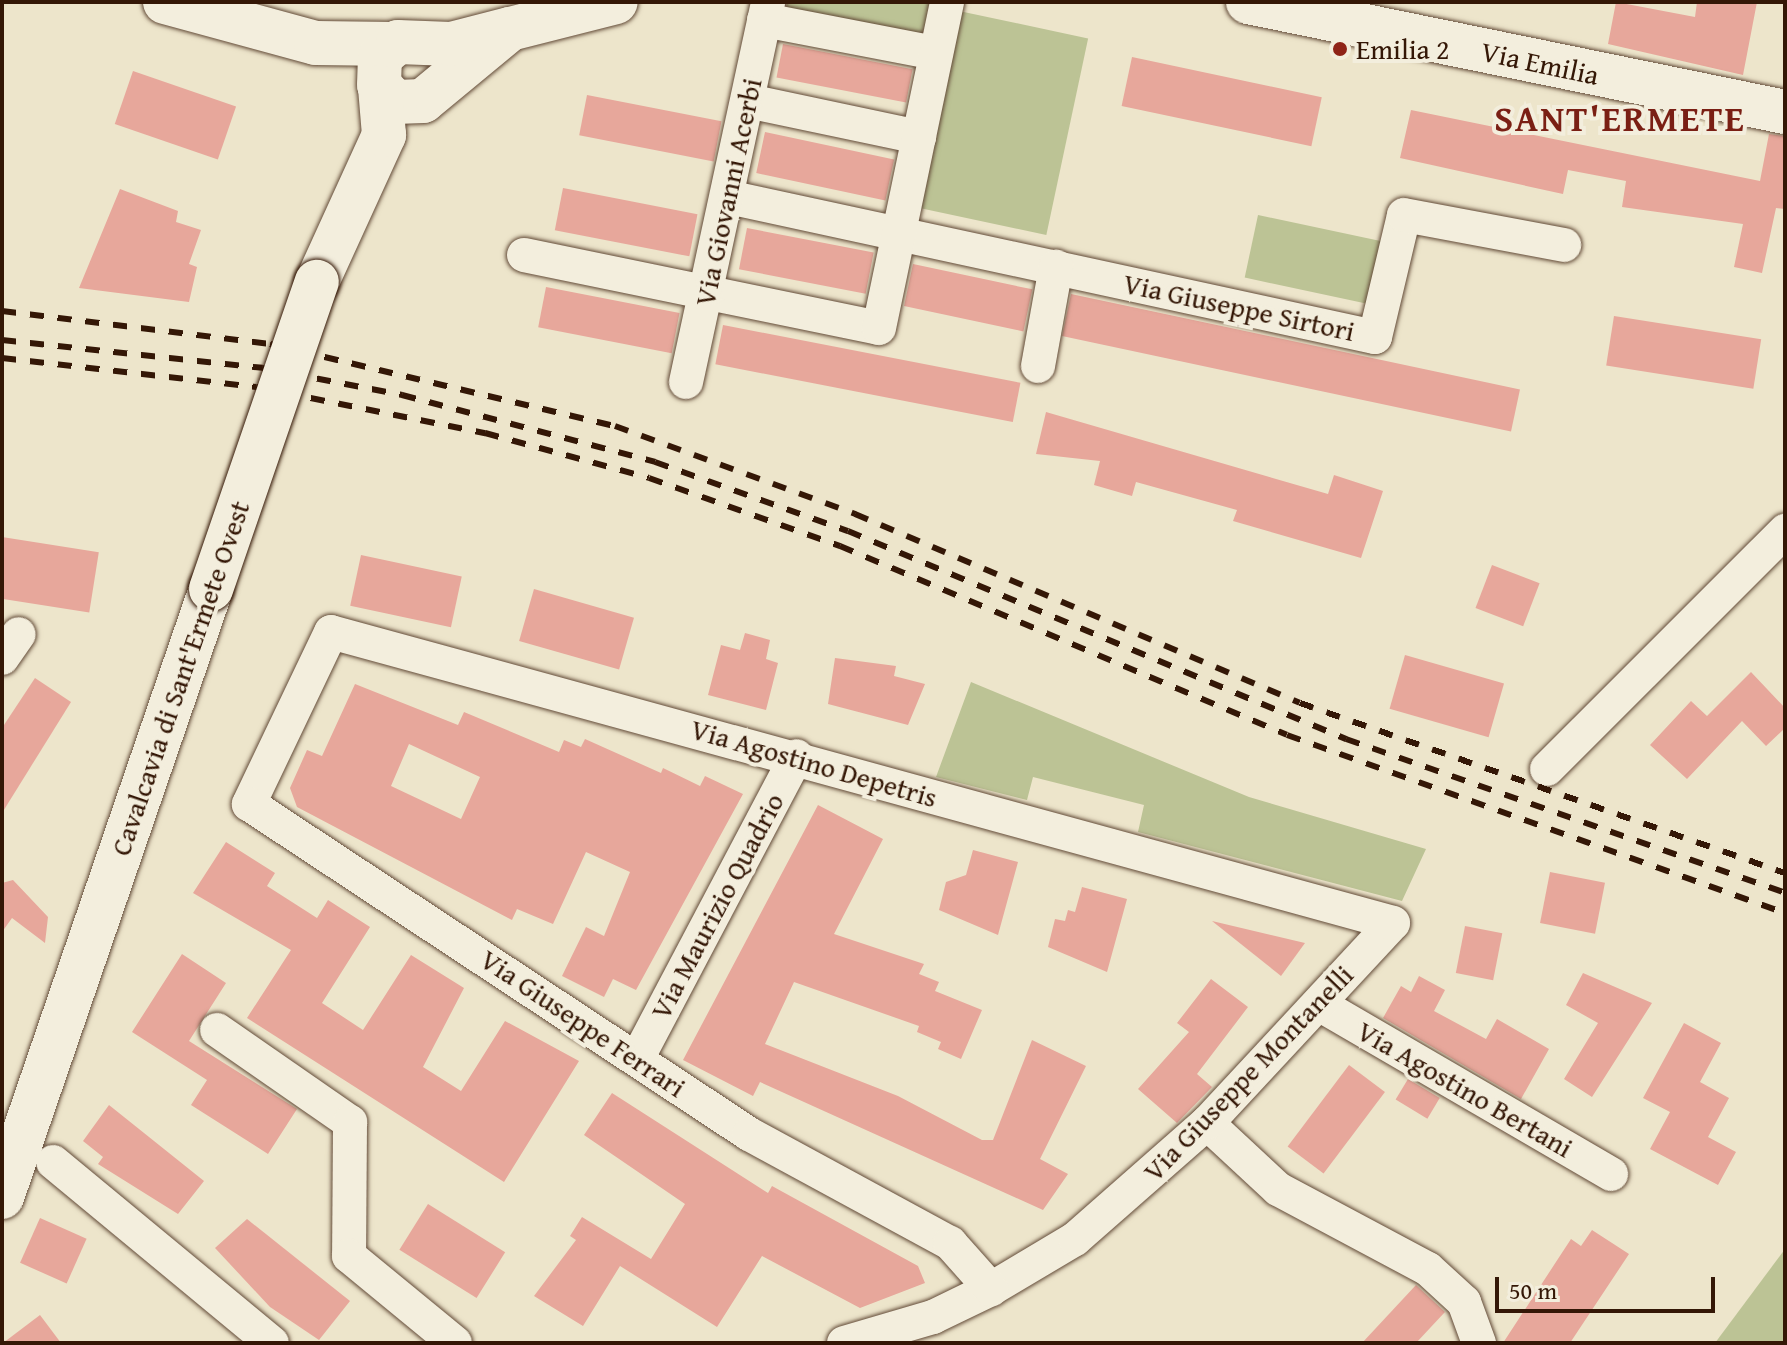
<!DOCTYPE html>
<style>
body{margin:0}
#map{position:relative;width:1787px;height:1345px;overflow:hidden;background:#ede5cb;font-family:"Gentium Book Plus",serif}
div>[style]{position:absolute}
.green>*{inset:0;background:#bcc395;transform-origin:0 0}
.building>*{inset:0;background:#e7a79b;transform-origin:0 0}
.roads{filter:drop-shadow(0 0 2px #624a37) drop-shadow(0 0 2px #624a37)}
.street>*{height:34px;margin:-17px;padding:0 17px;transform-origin:17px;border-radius:17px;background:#f3eedd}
.secondary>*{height:44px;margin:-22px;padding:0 22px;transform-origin:22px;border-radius:22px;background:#f3eedd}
.rail>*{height:6px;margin-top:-3px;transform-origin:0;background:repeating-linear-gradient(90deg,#341706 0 14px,transparent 0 28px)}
.bridges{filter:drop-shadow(0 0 2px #341706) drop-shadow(0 0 2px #341706)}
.secondary-bridge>*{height:44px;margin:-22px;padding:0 22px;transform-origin:22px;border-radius:22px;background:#f3eedd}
.dots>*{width:22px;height:22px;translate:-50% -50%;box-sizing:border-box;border:4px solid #f3eedd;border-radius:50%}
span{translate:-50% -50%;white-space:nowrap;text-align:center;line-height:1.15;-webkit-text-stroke:8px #f3eedd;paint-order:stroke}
.poi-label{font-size:28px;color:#341706}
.left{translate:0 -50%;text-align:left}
.street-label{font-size:28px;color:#341706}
.district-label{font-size:36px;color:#7a1f14;font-weight:700;letter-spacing:2px}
.frame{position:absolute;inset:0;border:4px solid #341706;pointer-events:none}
.scale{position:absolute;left:1495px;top:1277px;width:220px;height:36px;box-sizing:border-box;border:4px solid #341706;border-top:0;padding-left:10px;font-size:24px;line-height:28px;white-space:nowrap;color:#341706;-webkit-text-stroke:6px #f3eedd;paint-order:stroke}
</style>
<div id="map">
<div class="green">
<i style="clip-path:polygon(787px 2px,936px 2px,929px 38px,787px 15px)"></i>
<i style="left:959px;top:11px;width:132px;height:201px;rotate:12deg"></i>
<i style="left:1258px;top:215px;width:130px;height:64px;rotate:12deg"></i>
<i style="clip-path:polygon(971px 682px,1249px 797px,1426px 849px,1402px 901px,1138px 832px,1144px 805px,1033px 777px,1027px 800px,936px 777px)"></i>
<i style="clip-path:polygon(1785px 1249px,1785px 1343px,1715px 1343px)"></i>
</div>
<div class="building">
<i style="clip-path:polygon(1616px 2px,1695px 17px,1697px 2px,1757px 2px,1743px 75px,1608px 44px)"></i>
<i style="left:783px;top:44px;width:132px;height:34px;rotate:11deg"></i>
<i style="left:1132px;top:57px;width:194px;height:50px;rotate:12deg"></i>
<i style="left:133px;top:71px;width:109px;height:56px;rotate:19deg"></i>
<i style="left:587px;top:95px;width:137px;height:41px;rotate:11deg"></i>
<i style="clip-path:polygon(1411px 110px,1760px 181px,1769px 134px,1785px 136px,1785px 209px,1776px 208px,1762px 273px,1734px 267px,1743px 224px,1622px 207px,1626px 181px,1568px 170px,1563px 194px,1400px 158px)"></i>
<i style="left:765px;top:132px;width:132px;height:42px;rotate:12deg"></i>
<i style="left:563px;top:188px;width:137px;height:43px;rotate:11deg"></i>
<i style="clip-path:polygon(120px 189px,178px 211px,176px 222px,201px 230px,189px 264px,197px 267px,189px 302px,79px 288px)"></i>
<i style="left:747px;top:228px;width:129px;height:42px;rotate:11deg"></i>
<i style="left:913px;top:264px;width:122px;height:43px;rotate:12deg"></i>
<i style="left:546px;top:287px;width:136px;height:41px;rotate:11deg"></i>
<i style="left:1071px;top:294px;width:459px;height:43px;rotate:12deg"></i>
<i style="left:1614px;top:316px;width:149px;height:50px;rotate:9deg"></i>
<i style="left:723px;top:325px;width:303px;height:40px;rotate:11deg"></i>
<i style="clip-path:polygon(1046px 412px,1328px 494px,1334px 475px,1383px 491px,1361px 558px,1233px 521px,1237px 510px,1136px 482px,1132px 496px,1094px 485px,1100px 461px,1036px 454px)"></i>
<i style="left:2px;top:537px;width:98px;height:61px;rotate:9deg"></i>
<i style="left:361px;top:555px;width:103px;height:52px;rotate:12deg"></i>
<i style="left:1492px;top:565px;width:51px;height:46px;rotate:21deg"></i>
<i style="left:534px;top:589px;width:104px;height:54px;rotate:16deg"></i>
<i style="clip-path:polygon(745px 633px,770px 640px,766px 659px,778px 663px,766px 710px,708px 695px,721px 645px,740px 650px)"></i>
<i style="left:1405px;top:655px;width:103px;height:56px;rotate:16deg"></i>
<i style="clip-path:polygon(835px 658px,896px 666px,894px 676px,925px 684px,908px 725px,828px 704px)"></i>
<i style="clip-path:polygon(1751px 672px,1785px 708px,1785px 728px,1766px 746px,1742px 721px,1687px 779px,1650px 745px,1691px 701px,1707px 716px)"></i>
<i style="clip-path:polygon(35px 678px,71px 702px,2px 813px,2px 728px)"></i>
<i style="clip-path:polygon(evenodd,355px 684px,458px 725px,464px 712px,559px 752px,564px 740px,581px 747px,585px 739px,661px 773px,663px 768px,700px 786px,705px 776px,743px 794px,636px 990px,613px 979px,604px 997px,562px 976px,586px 927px,604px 936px,630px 872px,586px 852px,553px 924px,517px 909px,512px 920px,297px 807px,290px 788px,307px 750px,322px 756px,355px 684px,409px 744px,480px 777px,461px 819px,391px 786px,409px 744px)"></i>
<i style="clip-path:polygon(818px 805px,883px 839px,834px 934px,924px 964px,919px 974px,939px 982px,935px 991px,982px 1010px,961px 1059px,938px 1049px,941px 1042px,917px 1032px,919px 1026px,794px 982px,765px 1044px,898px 1096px,982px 1140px,993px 1140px,1032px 1040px,1086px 1066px,1040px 1159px,1068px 1174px,1043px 1210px,760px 1082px,753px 1096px,683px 1060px)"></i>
<i style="clip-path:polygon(226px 842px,275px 873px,267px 886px,317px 918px,328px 900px,370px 927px,322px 1003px,363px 1030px,411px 955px,464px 988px,423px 1067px,461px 1091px,505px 1021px,579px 1061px,504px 1182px,247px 1018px,291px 950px,193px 893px)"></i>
<i style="clip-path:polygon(973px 850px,1018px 862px,998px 935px,939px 910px,946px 882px,966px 875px)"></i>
<i style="left:1550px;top:872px;width:56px;height:52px;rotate:11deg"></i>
<i style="clip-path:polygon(13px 880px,48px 917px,45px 943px,12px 918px,2px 932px,2px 883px)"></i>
<i style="clip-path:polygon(1082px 887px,1127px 899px,1107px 972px,1048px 947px,1055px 919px,1065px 921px,1068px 910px,1075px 912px)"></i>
<i style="clip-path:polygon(1212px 921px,1305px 943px,1281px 976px)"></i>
<i style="left:1465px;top:926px;width:38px;height:48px;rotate:11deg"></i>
<i style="clip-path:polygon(182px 954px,226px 983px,189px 1041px,297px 1109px,268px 1154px,191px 1105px,207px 1080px,132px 1032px)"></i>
<i style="clip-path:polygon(1583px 973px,1652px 1003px,1592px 1097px,1564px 1079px,1598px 1023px,1566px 1005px)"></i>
<i style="clip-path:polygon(1419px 976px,1445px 990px,1434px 1011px,1486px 1039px,1497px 1019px,1549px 1049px,1521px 1099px,1383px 1018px,1401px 986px,1411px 992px)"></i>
<i style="clip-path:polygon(1211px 979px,1248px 1007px,1197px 1074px,1212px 1087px,1177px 1123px,1138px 1089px,1189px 1032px,1177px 1023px)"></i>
<i style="clip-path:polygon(1684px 1023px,1721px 1043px,1700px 1082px,1729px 1098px,1708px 1137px,1736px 1152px,1718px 1185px,1650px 1149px,1670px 1112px,1643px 1098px)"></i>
<i style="left:1349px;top:1065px;width:45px;height:102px;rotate:37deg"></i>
<i style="left:1408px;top:1079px;width:37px;height:24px;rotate:31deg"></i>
<i style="clip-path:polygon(612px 1093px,768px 1193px,772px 1186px,918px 1266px,925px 1283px,860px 1308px,762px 1256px,717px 1327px,620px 1266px,583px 1326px,534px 1296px,576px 1240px,570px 1236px,582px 1217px,651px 1259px,685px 1204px,584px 1135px)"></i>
<i style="clip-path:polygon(109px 1105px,204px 1181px,178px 1214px,98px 1164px,103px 1157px,83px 1141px)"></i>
<i style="left:428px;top:1204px;width:91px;height:54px;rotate:32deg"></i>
<i style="left:40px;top:1218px;width:51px;height:49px;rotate:24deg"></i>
<i style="clip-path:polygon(247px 1219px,350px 1301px,319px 1340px,270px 1307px,215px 1248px)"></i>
<i style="clip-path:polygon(1592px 1230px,1629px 1254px,1570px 1343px,1503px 1343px,1571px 1239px,1581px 1246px)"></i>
<i style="clip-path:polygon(1416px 1285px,1445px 1312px,1416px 1343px,1362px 1343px)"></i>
<i style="clip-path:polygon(40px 1315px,61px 1343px,3px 1343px)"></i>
</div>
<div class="roads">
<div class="street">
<i style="left:764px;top:20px;width:175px;rotate:10.9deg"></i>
<i style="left:748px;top:101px;width:175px;rotate:11.9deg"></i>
<i style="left:728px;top:197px;width:662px;rotate:12.21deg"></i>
<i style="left:1375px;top:337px;width:125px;rotate:-76.6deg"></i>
<i style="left:1404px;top:215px;width:163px;rotate:10.6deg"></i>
<i style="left:524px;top:255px;width:362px;rotate:11.6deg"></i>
<i style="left:879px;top:328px;width:333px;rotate:-78.2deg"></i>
<i style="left:1038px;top:366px;width:101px;rotate:-79.7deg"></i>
<i style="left:686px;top:382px;width:389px;rotate:-77.8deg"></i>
<i style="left:2px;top:658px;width:29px;rotate:-55deg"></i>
<i style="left:1547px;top:769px;width:337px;rotate:-45deg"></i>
<i style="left:1319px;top:1004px;width:338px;rotate:30.2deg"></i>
<i style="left:217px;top:1030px;width:162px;rotate:34.7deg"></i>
<i style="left:350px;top:1122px;width:134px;rotate:90.4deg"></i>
<i style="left:349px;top:1256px;width:137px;rotate:39.4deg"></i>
<i style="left:638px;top:1057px;width:340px;rotate:-62.2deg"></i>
<i style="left:1207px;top:1123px;width:97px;rotate:42.9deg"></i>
<i style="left:1278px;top:1189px;width:170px;rotate:28.1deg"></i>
<i style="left:1428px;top:1269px;width:49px;rotate:42.5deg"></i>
<i style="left:1464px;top:1302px;width:44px;rotate:69.9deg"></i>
<i style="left:53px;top:1162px;width:284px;rotate:39.6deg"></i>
<i style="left:844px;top:1343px;width:93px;rotate:-16.3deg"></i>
<i style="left:933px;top:1317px;width:64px;rotate:-25.8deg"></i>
<i style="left:991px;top:1289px;width:98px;rotate:-30.8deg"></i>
<i style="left:1075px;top:1239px;width:176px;rotate:-41.3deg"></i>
<i style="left:1207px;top:1123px;width:273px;rotate:-47.1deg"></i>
<i style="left:1393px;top:923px;width:1101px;rotate:-164.68deg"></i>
<i style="left:331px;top:632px;width:191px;rotate:115.5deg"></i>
<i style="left:249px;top:804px;width:599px;rotate:33.42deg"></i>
<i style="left:749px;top:1134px;width:229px;rotate:28.5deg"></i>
<i style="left:950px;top:1243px;width:62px;rotate:48.3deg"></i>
</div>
<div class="secondary">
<i style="left:165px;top:2px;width:156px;rotate:15.2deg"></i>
<i style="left:316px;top:43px;width:78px;rotate:0.7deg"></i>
<i style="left:1248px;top:2px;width:548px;rotate:11.58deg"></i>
<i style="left:510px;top:29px;width:113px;rotate:140.4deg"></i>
<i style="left:423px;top:101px;width:28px;rotate:178deg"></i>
<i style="left:395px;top:102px;width:23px;rotate:-133deg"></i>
<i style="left:379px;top:85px;width:28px;rotate:-88deg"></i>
<i style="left:380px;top:57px;width:23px;rotate:-40deg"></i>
<i style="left:398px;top:42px;width:53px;rotate:2.2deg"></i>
<i style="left:451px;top:44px;width:61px;rotate:-14.3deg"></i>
<i style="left:510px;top:29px;width:109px;rotate:-14.3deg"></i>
<i style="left:317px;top:282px;width:162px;rotate:-65.5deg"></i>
<i style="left:384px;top:135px;width:48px;rotate:-94.8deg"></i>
<i style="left:2px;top:1197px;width:643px;rotate:-71.03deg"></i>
</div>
</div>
<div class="rail">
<i style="left:2px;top:311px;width:270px;rotate:7deg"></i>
<i style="left:270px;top:344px;width:355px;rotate:13.4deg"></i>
<i style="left:615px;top:426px;width:256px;rotate:20.1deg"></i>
<i style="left:855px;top:514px;width:483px;rotate:23deg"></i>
<i style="left:1300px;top:703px;width:514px;rotate:19.32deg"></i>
<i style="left:2px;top:340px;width:262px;rotate:6.1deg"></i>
<i style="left:262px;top:368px;width:143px;rotate:10.9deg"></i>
<i style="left:402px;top:395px;width:262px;rotate:14.8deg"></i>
<i style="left:655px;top:462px;width:205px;rotate:19.7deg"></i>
<i style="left:848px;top:531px;width:540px;rotate:22.67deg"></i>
<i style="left:1346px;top:739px;width:465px;rotate:19.3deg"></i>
<i style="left:2px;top:358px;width:256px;rotate:6.5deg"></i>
<i style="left:256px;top:387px;width:234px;rotate:11.4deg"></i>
<i style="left:485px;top:433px;width:170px;rotate:15.3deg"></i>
<i style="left:649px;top:478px;width:203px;rotate:19.6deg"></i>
<i style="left:840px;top:546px;width:485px;rotate:22.9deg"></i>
<i style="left:1287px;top:735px;width:529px;rotate:19.67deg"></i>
</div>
<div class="bridges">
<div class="secondary-bridge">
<i style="left:211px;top:589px;width:325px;rotate:-71deg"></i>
</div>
</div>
<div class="dots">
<i style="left:1340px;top:49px;background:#8f2418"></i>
</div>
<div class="poi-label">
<span class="left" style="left:1356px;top:49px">Emilia 2</span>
</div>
<div class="street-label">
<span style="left:1540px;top:63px;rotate:12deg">Via Emilia</span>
<span style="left:728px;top:192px;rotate:-78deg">Via Giovanni Acerbi</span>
<span style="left:1239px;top:307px;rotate:12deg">Via Giuseppe Sirtori</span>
<span style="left:180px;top:678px;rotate:-71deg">Cavalcavia di Sant'Ermete Ovest</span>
<span style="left:814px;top:763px;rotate:16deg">Via Agostino Depetris</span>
<span style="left:717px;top:906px;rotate:-62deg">Via Maurizio Quadrio</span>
<span style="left:583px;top:1023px;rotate:34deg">Via Giuseppe Ferrari</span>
<span style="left:1248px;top:1073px;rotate:-46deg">Via Giuseppe Montanelli</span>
<span style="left:1465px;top:1089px;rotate:30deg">Via Agostino Bertani</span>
</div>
<div class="district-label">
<span style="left:1620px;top:118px">SANT'ERMETE</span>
</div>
<div class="frame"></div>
<div class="scale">50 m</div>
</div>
